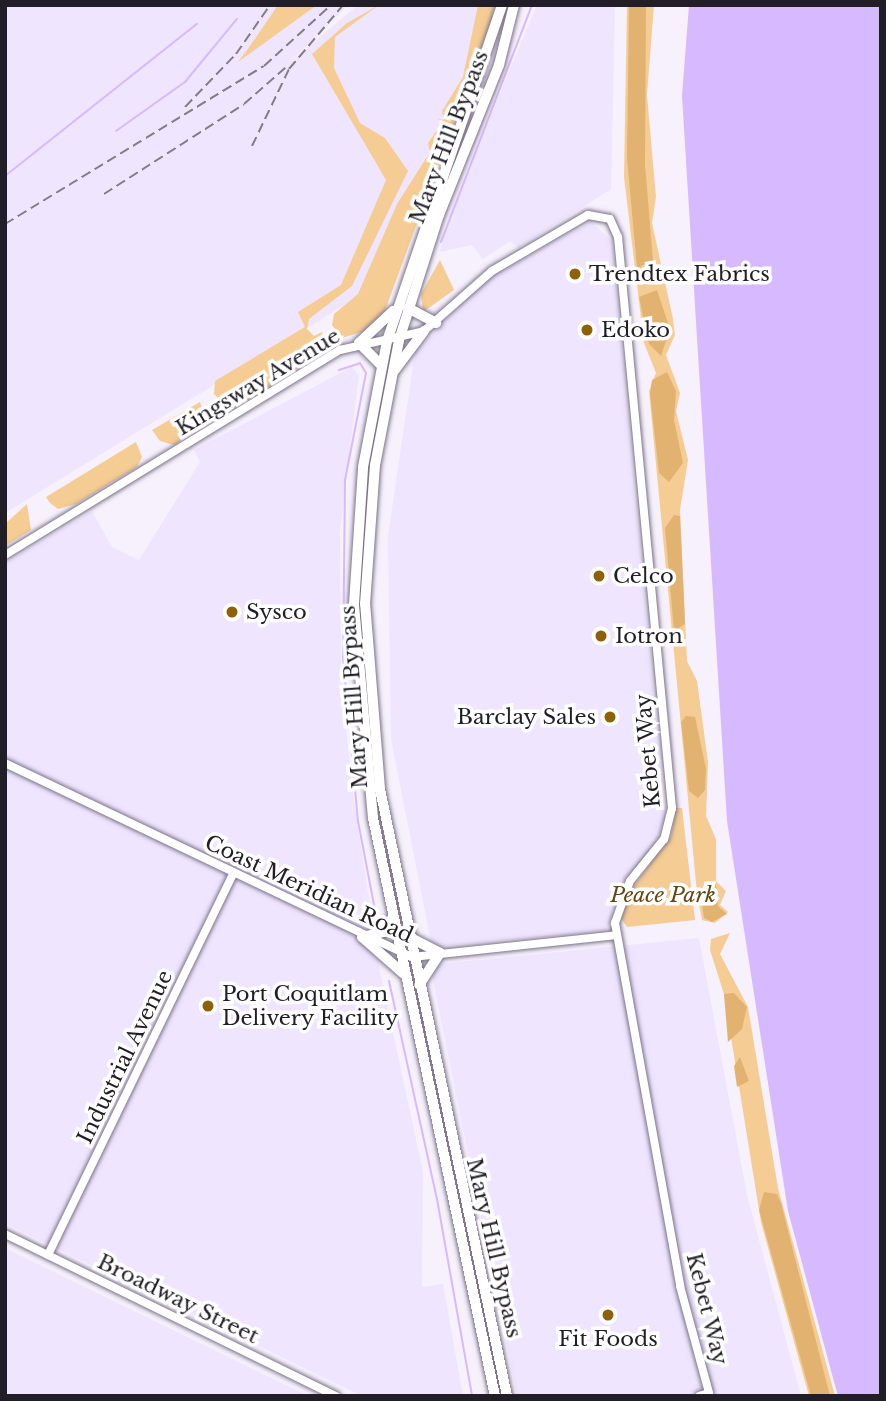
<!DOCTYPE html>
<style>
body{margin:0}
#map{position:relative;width:886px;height:1401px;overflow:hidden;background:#f6f1fc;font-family:"Libre Baskerville",serif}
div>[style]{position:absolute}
.built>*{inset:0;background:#efe5ff}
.green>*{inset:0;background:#f5cc93}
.forest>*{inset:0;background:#e2b370}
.water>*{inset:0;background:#d7b9ff}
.stream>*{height:2px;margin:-1px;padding:0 1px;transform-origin:1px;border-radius:1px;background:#d7b9ff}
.roads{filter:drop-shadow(0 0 2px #7c7289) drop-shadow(0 0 2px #7c7289)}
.secondary>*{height:8px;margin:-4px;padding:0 4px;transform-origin:4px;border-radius:4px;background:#fff}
.highway>*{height:10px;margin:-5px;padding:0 5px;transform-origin:5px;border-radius:5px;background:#fff}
.rail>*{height:2px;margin-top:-1px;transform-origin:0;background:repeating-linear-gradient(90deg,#817d87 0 10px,transparent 0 15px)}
.dots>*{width:19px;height:19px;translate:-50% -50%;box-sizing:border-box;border:4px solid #fff;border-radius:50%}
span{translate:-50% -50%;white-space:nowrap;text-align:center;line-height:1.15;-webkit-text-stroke:7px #fff;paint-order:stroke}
.street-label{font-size:21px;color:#211e27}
.poi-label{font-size:21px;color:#211e27}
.left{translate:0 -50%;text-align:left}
.right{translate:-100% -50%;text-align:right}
.park-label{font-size:21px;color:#654612;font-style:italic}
.frame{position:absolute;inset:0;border:7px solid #211e27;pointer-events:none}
</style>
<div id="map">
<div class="built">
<i style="clip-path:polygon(5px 5px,348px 5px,287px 65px,358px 5px,486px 5px,473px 73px,395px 274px,5px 513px)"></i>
<i style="clip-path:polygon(537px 5px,615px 5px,611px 189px,518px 248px,510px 241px,483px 259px,472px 245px,440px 252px,450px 213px)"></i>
<i style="clip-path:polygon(591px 222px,612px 241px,665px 818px,655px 844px,623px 883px,606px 931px,432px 947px,391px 739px,388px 536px,415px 352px,483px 282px)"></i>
<i style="clip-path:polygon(352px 367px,359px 375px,340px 531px,341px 680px,353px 794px,380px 972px,423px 1172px,422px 1287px,443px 1284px,463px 1396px,362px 1396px,5px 1223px,5px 563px,92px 511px,112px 547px,139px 560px,200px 462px,194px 450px)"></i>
<i style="clip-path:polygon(699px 938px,747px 1195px,801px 1396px,517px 1396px,430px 965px)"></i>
<i style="clip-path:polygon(5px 1248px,308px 1396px,5px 1396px)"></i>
</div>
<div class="green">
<i style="clip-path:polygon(278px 5px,317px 5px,238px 62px,250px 46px)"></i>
<i style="clip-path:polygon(379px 5px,335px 37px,334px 68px,360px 123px,385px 138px,408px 171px,352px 286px,309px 319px,307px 329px,314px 336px,322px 332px,326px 350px,245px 402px,224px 404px,214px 394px,215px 381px,305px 327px,298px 312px,341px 285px,386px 180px,312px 54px,347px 23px)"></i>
<i style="clip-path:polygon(478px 5px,495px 5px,491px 23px,384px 313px,368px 330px,342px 338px,332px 325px,334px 314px,358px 294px,397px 204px,430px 152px,428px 143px,443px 122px,438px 119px,444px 120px,442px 111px,463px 77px)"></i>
<i style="clip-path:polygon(627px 5px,654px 5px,647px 95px,656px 197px,652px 223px,673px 319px,675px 335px,666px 355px,680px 393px,676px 411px,688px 460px,680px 510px,687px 661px,697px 681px,708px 762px,706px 816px,716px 839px,716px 881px,726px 891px,720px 905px,728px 912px,715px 923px,702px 920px,697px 893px,649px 391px,656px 373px,644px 343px,624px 177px)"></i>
<i style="clip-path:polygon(440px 260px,454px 290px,423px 312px,421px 294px)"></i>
<i style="clip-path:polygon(200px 402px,204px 415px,199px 429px,174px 445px,160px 441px,152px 430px)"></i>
<i style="clip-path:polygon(136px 442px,142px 457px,137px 467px,76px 504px,58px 509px,50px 503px,46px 497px)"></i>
<i style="clip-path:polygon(27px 504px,31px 530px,5px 546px,5px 524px)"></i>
<i style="clip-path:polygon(676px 808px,682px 808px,695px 920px,627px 927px,621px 918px,628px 894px,671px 836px)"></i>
<i style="clip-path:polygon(730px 933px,720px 954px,748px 1007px,778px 1188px,835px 1396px,809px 1396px,761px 1222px,724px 994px,710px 950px,711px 939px)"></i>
</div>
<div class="forest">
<i style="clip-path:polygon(629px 5px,646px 5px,645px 164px,653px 261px,637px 268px,627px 158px)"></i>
<i style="clip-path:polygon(657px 290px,670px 329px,661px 356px,649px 344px,639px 297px)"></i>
<i style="clip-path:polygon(667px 372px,676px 391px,674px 420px,683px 463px,669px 482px,659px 473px,650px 394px,652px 380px)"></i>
<i style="clip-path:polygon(674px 515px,680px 516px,685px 624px,674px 631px,665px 528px)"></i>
<i style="clip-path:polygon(686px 716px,695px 717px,706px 769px,705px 790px,698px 798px,689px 791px,681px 722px)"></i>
<i style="clip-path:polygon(716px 884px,718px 906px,727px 914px,712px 922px,704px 918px,701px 897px)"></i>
<i style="clip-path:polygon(734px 993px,747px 1007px,742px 1029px,728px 1042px,724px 994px)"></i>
<i style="clip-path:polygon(740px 1057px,749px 1081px,737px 1087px,734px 1066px)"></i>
<i style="clip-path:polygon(764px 1192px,777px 1194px,781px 1203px,830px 1396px,811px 1396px,759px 1210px)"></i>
</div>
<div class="water">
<i style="clip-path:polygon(689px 5px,881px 5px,881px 1396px,838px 1396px,833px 1378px,788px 1211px,727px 821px,682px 96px)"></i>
</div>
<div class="stream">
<i style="left:116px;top:131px;width:85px;rotate:-35.4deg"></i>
<i style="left:185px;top:82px;width:82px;rotate:-50.5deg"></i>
<i style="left:5px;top:176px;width:245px;rotate:-38.4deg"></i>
<i style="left:441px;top:242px;width:254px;rotate:-69deg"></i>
<i style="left:339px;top:370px;width:22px;rotate:-18deg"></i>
<i style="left:360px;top:363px;width:12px;rotate:59deg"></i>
<i style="left:366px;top:373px;width:109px;rotate:101.1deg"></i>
<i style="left:345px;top:480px;width:177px;rotate:90.6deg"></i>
<i style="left:343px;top:657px;width:165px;rotate:84.8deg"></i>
<i style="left:358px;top:821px;width:102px;rotate:79.2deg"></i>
<i style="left:389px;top:981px;width:223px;rotate:77.6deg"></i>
<i style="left:437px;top:1199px;width:200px;rotate:79.9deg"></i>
</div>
<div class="roads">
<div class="secondary">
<i style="left:5px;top:555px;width:393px;rotate:-31.5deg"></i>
<i style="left:340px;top:350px;width:86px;rotate:-12.7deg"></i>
<i style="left:424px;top:331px;width:91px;rotate:-41.4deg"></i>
<i style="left:492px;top:271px;width:111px;rotate:-30.3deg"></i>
<i style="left:588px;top:215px;width:22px;rotate:10deg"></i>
<i style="left:610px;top:219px;width:20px;rotate:66deg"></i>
<i style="left:618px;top:237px;width:574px;rotate:84.6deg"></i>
<i style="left:672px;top:808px;width:32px;rotate:104deg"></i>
<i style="left:664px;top:839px;width:54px;rotate:129deg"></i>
<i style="left:630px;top:881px;width:45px;rotate:109.7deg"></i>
<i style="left:615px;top:923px;width:369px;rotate:79.8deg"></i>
<i style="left:680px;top:1286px;width:111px;rotate:74.8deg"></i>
<i style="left:709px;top:1393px;width:10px;rotate:163deg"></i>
<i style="left:5px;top:763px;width:451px;rotate:25.5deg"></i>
<i style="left:412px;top:957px;width:206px;rotate:-6.1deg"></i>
<i style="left:5px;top:1234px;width:369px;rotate:26.1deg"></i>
<i style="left:48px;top:1255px;width:424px;rotate:-64.1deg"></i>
</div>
<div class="highway">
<i style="left:408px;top:308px;width:32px;rotate:28deg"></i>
<i style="left:381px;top:365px;width:31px;rotate:-135deg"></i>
<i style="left:359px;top:343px;width:47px;rotate:-43.3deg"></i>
<i style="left:394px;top:371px;width:50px;rotate:-53.1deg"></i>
<i style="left:362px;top:937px;width:56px;rotate:41.4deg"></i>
<i style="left:362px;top:937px;width:23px;rotate:-13deg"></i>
<i style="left:384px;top:932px;width:17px;rotate:-59deg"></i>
<i style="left:409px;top:937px;width:35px;rotate:27deg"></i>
<i style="left:440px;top:953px;width:38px;rotate:123deg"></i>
<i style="left:495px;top:1396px;width:591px;rotate:-101.92deg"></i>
<i style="left:373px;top:818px;width:215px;rotate:-95.1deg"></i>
<i style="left:354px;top:604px;width:137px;rotate:-86.2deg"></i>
<i style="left:363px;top:467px;width:128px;rotate:-79.2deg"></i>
<i style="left:387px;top:341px;width:355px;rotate:-71.1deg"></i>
<i style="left:507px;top:1396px;width:620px;rotate:-101.82deg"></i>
<i style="left:380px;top:789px;width:186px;rotate:-94.6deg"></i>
<i style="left:365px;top:604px;width:139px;rotate:-85.9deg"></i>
<i style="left:375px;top:465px;width:127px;rotate:-79.1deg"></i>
<i style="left:399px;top:340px;width:131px;rotate:-72.3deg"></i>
<i style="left:439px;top:215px;width:162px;rotate:-68.2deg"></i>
<i style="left:499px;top:65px;width:62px;rotate:-76deg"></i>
</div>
</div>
<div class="rail">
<i style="left:185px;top:107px;width:74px;rotate:-46.1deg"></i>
<i style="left:236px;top:54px;width:60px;rotate:-55.2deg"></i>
<i style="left:252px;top:146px;width:85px;rotate:-64.3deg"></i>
<i style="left:289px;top:69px;width:84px;rotate:-49.8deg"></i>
<i style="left:104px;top:194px;width:166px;rotate:-32.7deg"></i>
<i style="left:244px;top:104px;width:55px;rotate:-41.3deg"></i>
<i style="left:5px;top:224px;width:303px;rotate:-31.4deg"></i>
<i style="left:264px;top:66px;width:91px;rotate:-42.3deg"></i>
</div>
<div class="dots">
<i style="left:575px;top:274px;background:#8e6007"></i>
<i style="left:587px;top:330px;background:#8e6007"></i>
<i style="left:599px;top:576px;background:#8e6007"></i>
<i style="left:232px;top:612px;background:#8e6007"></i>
<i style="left:601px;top:636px;background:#8e6007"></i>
<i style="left:610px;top:717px;background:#8e6007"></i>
<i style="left:208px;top:1006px;background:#8e6007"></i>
<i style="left:608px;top:1315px;background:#8e6007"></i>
</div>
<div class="street-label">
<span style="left:449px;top:137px;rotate:-69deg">Mary Hill Bypass</span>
<span style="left:258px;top:382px;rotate:-31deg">Kingsway Avenue</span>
<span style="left:354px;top:697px;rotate:-94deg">Mary Hill Bypass</span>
<span style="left:648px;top:751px;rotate:-95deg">Kebet Way</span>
<span style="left:309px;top:889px;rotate:25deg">Coast Meridian Road</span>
<span style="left:125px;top:1057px;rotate:-64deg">Industrial Avenue</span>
<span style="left:494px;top:1248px;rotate:77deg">Mary Hill Bypass</span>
<span style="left:178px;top:1299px;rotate:26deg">Broadway Street</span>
<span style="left:707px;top:1309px;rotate:76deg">Kebet Way</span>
</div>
<div class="poi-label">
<span class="left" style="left:589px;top:274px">Trendtex Fabrics</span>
<span class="left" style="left:601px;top:330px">Edoko</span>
<span class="left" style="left:613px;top:576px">Celco</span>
<span class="left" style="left:246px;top:612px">Sysco</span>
<span class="left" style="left:615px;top:636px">Iotron</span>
<span class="right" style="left:596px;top:717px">Barclay Sales</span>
<span class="left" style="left:222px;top:1006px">Port Coquitlam<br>Delivery Facility</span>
<span style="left:608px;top:1339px">Fit Foods</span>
</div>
<div class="park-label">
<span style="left:663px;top:895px">Peace Park</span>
</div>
<div class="frame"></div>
</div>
